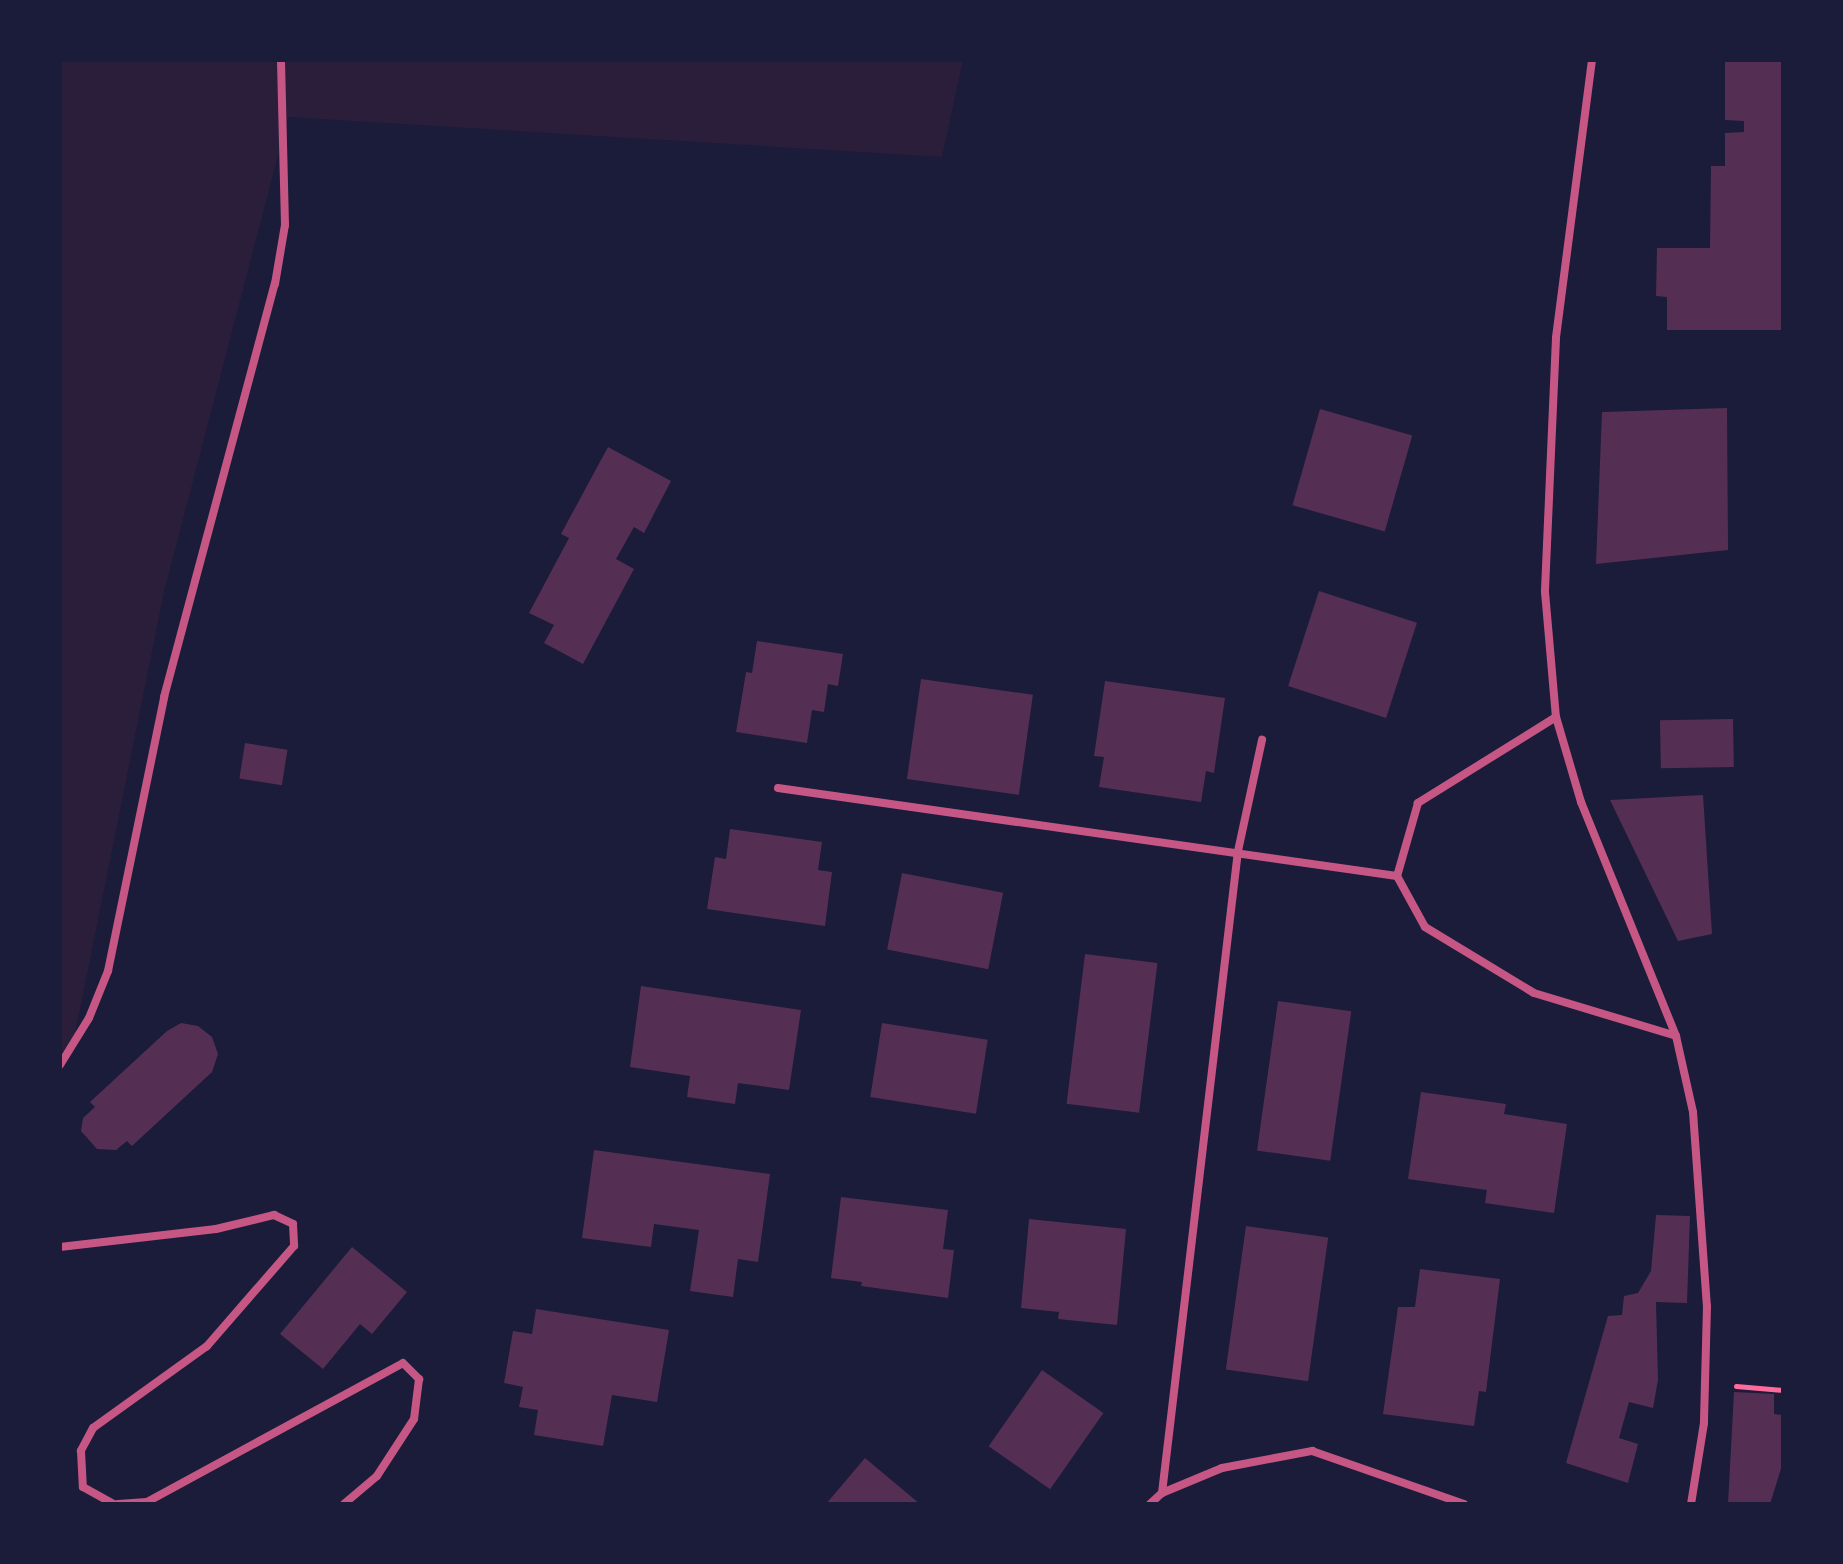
<!DOCTYPE html>
<style>
body{margin:0}
#map{position:relative;width:1843px;height:1564px;overflow:hidden;background:#1b1b3a;font-family:Georgia,serif}
div>[style]{position:absolute}
.green>*{inset:0;background:#2a1e3b}
.building>*{inset:0;background:#542f53;transform-origin:0 0}
.path>*{height:5px;margin:-2.5px;padding:0 2.5px;transform-origin:2.5px;border-radius:2.5px;background:#ff6b9d}
.minor>*{height:8px;margin:-4px;padding:0 4px;transform-origin:4px;border-radius:4px;background:#c65784}
span{translate:-50% -50%;white-space:nowrap;text-align:center;line-height:1.15;-webkit-text-stroke:8px #1b1b3a;paint-order:stroke}
.frame{position:absolute;inset:0;border:62px solid #1b1b3a;pointer-events:none}
</style>
<div id="map">
<div class="green">
<i style="clip-path:polygon(60px 60px,963px 60px,942px 157px,288px 117px,164px 592px,73px 1044px,60px 1053px)"></i>
</div>
<div class="building">
<i style="clip-path:polygon(1725px 60px,1783px 60px,1783px 330px,1667px 330px,1667px 297px,1656px 296px,1657px 248px,1710px 248px,1711px 166px,1725px 166px,1725px 133px,1744px 132px,1744px 121px,1725px 120px)"></i>
<i style="clip-path:polygon(1727px 408px,1728px 550px,1596px 564px,1602px 412px)"></i>
<i style="left:1320px;top:409px;width:96px;height:100px;rotate:16deg"></i>
<i style="clip-path:polygon(608px 447px,671px 481px,644px 533px,634px 527px,616px 559px,634px 569px,583px 664px,544px 643px,554px 625px,529px 613px,569px 538px,561px 534px)"></i>
<i style="left:1319px;top:591px;width:103px;height:100px;rotate:18deg"></i>
<i style="clip-path:polygon(757px 641px,843px 654px,838px 686px,828px 684px,824px 712px,812px 710px,807px 743px,736px 732px,746px 672px,752px 673px)"></i>
<i style="left:921px;top:679px;width:113px;height:101px;rotate:8deg"></i>
<i style="clip-path:polygon(1105px 681px,1225px 698px,1214px 773px,1206px 771px,1201px 802px,1099px 787px,1104px 757px,1094px 756px)"></i>
<i style="left:1733px;top:719px;width:48px;height:73px;rotate:89deg"></i>
<i style="left:245px;top:743px;width:43px;height:36px;rotate:9deg"></i>
<i style="clip-path:polygon(1703px 795px,1712px 934px,1678px 941px,1610px 800px)"></i>
<i style="clip-path:polygon(730px 829px,822px 842px,818px 870px,832px 872px,825px 926px,707px 909px,715px 857px,726px 859px)"></i>
<i style="left:902px;top:873px;width:103px;height:78px;rotate:11deg"></i>
<i style="left:1085px;top:954px;width:73px;height:151px;rotate:7deg"></i>
<i style="clip-path:polygon(641px 986px,801px 1010px,789px 1090px,738px 1083px,735px 1104px,687px 1097px,690px 1076px,630px 1067px)"></i>
<i style="left:1278px;top:1001px;width:74px;height:151px;rotate:8deg"></i>
<i style="clip-path:polygon(181px 1023px,198px 1026px,212px 1037px,218px 1054px,212px 1072px,132px 1146px,127px 1141px,116px 1150px,97px 1149px,81px 1131px,83px 1118px,95px 1107px,90px 1102px,167px 1031px)"></i>
<i style="left:882px;top:1023px;width:107px;height:75px;rotate:9deg"></i>
<i style="clip-path:polygon(1421px 1092px,1506px 1104px,1504px 1114px,1567px 1124px,1554px 1213px,1485px 1203px,1487px 1190px,1408px 1179px)"></i>
<i style="clip-path:polygon(594px 1150px,770px 1174px,758px 1262px,738px 1259px,733px 1297px,690px 1291px,699px 1230px,654px 1224px,651px 1247px,582px 1238px)"></i>
<i style="clip-path:polygon(841px 1197px,948px 1210px,943px 1249px,954px 1250px,948px 1298px,861px 1286px,862px 1282px,831px 1278px)"></i>
<i style="clip-path:polygon(1656px 1215px,1690px 1216px,1687px 1303px,1656px 1302px,1658px 1380px,1653px 1408px,1629px 1402px,1619px 1438px,1638px 1444px,1628px 1483px,1566px 1463px,1608px 1316px,1622px 1315px,1624px 1296px,1638px 1293px,1651px 1271px)"></i>
<i style="clip-path:polygon(1029px 1219px,1126px 1229px,1117px 1325px,1058px 1319px,1059px 1312px,1021px 1308px)"></i>
<i style="left:1246px;top:1226px;width:83px;height:145px;rotate:8deg"></i>
<i style="clip-path:polygon(352px 1247px,407px 1292px,372px 1334px,360px 1324px,323px 1369px,280px 1334px)"></i>
<i style="clip-path:polygon(1420px 1269px,1500px 1279px,1486px 1392px,1479px 1391px,1474px 1426px,1383px 1414px,1398px 1307px,1415px 1307px)"></i>
<i style="clip-path:polygon(536px 1309px,669px 1330px,657px 1402px,612px 1395px,603px 1446px,534px 1435px,538px 1410px,519px 1407px,523px 1387px,504px 1383px,513px 1331px,532px 1334px)"></i>
<i style="left:1042px;top:1370px;width:75px;height:93px;rotate:35deg"></i>
<i style="clip-path:polygon(1734px 1392px,1774px 1394px,1774px 1414px,1783px 1415px,1783px 1462px,1770px 1504px,1728px 1504px)"></i>
<i style="clip-path:polygon(865px 1458px,920px 1504px,826px 1504px)"></i>
</div>
<div class="path">
<i style="left:1736px;top:1386px;width:47px;rotate:4.9deg"></i>
</div>
<div class="minor">
<i style="left:1592px;top:60px;width:280px;rotate:97.4deg"></i>
<i style="left:1556px;top:338px;width:254px;rotate:92.5deg"></i>
<i style="left:1545px;top:592px;width:125px;rotate:85deg"></i>
<i style="left:1556px;top:717px;width:89px;rotate:73.6deg"></i>
<i style="left:1581px;top:802px;width:253px;rotate:67.9deg"></i>
<i style="left:1676px;top:1036px;width:78px;rotate:77.4deg"></i>
<i style="left:1693px;top:1112px;width:195px;rotate:85.9deg"></i>
<i style="left:1707px;top:1306px;width:117px;rotate:91.5deg"></i>
<i style="left:1704px;top:1423px;width:82px;rotate:99.1deg"></i>
<i style="left:1556px;top:717px;width:163px;rotate:148.1deg"></i>
<i style="left:1418px;top:803px;width:76px;rotate:106deg"></i>
<i style="left:1397px;top:876px;width:58px;rotate:61.2deg"></i>
<i style="left:1425px;top:927px;width:127px;rotate:31.2deg"></i>
<i style="left:1534px;top:993px;width:148px;rotate:16.8deg"></i>
<i style="left:778px;top:788px;width:625px;rotate:8.09deg"></i>
<i style="left:60px;top:1065px;width:55px;rotate:-58.3deg"></i>
<i style="left:89px;top:1018px;width:51px;rotate:-68deg"></i>
<i style="left:108px;top:971px;width:280px;rotate:-78.4deg"></i>
<i style="left:164px;top:697px;width:428px;rotate:-75deg"></i>
<i style="left:275px;top:284px;width:60px;rotate:-80.4deg"></i>
<i style="left:285px;top:225px;width:165px;rotate:-91.4deg"></i>
<i style="left:60px;top:1247px;width:157px;rotate:-6.6deg"></i>
<i style="left:216px;top:1229px;width:60px;rotate:-13.6deg"></i>
<i style="left:274px;top:1215px;width:21px;rotate:25deg"></i>
<i style="left:293px;top:1224px;width:22px;rotate:87deg"></i>
<i style="left:294px;top:1246px;width:133px;rotate:131deg"></i>
<i style="left:207px;top:1346px;width:140px;rotate:144.3deg"></i>
<i style="left:93px;top:1428px;width:26px;rotate:118deg"></i>
<i style="left:81px;top:1451px;width:36px;rotate:87deg"></i>
<i style="left:83px;top:1487px;width:35px;rotate:29deg"></i>
<i style="left:1162px;top:1493px;width:646px;rotate:-83.25deg"></i>
<i style="left:1238px;top:851px;width:114px;rotate:-77.8deg"></i>
<i style="left:118px;top:1504px;width:29px;rotate:-4deg"></i>
<i style="left:147px;top:1502px;width:291px;rotate:-28.5deg"></i>
<i style="left:403px;top:1363px;width:23px;rotate:45deg"></i>
<i style="left:419px;top:1379px;width:40px;rotate:97.1deg"></i>
<i style="left:414px;top:1419px;width:68px;rotate:123deg"></i>
<i style="left:377px;top:1476px;width:43px;rotate:139.7deg"></i>
<i style="left:1150px;top:1504px;width:16px;rotate:-43deg"></i>
<i style="left:1162px;top:1493px;width:65px;rotate:-22.6deg"></i>
<i style="left:1222px;top:1468px;width:92px;rotate:-10.7deg"></i>
<i style="left:1312px;top:1451px;width:161px;rotate:19.2deg"></i>
</div>
<div class="frame"></div>
</div>
